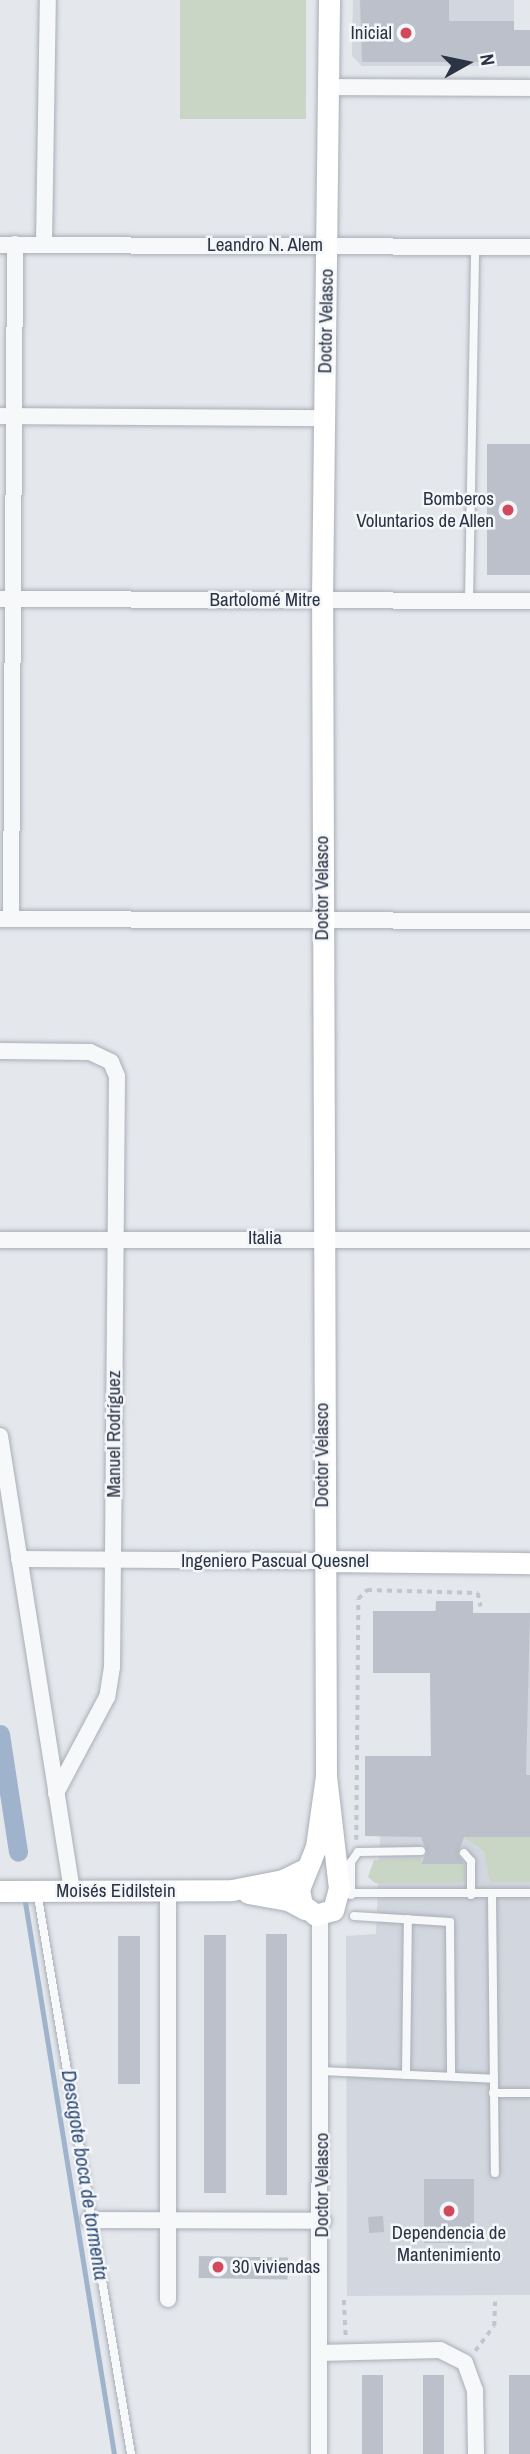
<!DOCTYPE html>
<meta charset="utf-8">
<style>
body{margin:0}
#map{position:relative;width:530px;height:2454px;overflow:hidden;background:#e4e7ec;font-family:"Archivo Narrow",sans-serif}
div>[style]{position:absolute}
.built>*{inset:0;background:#d2d6de}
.green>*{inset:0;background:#c9d6c5;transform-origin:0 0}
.stream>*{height:5px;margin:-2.5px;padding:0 2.5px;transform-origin:2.5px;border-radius:2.5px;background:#9fb4cc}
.canal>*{height:19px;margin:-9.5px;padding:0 9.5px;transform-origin:9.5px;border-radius:9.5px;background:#9fb4cc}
.building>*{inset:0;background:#bbc0ca;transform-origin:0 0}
.path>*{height:3.5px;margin-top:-1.75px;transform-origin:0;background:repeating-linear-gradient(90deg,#c2c5cb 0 5px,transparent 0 10px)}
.roads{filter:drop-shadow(0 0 2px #a9aeb7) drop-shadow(0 0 2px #a9aeb7)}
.lane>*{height:8px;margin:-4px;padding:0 4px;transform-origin:4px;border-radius:4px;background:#f7f8fa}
.street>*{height:16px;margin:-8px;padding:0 8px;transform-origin:8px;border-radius:8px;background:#f7f8fa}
.secondary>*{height:21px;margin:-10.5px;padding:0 10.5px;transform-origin:10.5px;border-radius:10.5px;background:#fff}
.dots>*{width:19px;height:19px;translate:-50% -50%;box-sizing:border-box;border:4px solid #f4f6f9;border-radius:50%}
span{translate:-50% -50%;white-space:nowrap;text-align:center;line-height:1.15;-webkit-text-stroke:5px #f4f6f9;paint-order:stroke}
.poi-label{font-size:19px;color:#2b3445}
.right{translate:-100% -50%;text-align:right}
.left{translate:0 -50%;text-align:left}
.street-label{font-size:19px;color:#2b3445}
.water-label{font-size:21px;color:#34527a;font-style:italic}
.north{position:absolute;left:432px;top:28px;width:70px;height:70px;-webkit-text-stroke:5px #f4f6f9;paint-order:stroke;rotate:81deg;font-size:19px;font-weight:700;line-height:28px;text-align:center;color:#2b3445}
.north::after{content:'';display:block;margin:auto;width:24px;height:32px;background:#2b3445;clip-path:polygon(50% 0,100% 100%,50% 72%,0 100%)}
</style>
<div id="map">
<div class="built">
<i style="clip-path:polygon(353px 0,514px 0,514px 30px,530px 30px,530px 66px,362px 66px,352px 56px)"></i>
<i style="clip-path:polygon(436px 1601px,473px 1601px,473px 1613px,530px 1613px,530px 2295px,347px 2296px,346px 1936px,376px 1934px,380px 1836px,365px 1836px,365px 1756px,431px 1756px,430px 1673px,373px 1673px,373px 1611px,435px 1611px)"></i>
</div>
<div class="green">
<i style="left:180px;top:0;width:126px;height:119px"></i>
<i style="clip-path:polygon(464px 1837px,530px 1837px,530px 1882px,490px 1882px,484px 1851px)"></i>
<i style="clip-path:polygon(421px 1858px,421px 1864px,464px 1864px,465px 1879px,460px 1883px,375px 1883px,368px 1877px,374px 1860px)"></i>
</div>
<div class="stream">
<i style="left:25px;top:1902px;width:559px;rotate:80.84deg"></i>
</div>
<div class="canal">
<i style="left:0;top:1734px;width:119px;rotate:81.3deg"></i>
</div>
<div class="building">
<i style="clip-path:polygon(360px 0,449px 0,449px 21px,514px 21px,514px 30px,530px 30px,530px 66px,486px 66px,486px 62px,362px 62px)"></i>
<i style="left:487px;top:444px;width:43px;height:131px"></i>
<i style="clip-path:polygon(436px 1601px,473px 1601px,473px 1613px,530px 1613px,526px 1775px,530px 1775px,530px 1837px,464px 1837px,458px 1854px,464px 1864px,421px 1864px,427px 1852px,421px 1837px,365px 1836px,365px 1756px,431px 1756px,430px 1673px,373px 1673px,373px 1611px,436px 1611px)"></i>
<i style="left:287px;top:1934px;width:261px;height:21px;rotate:90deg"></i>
<i style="left:204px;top:1935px;width:22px;height:258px"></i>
<i style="left:118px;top:1936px;width:22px;height:148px"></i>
<i style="left:424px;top:2179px;width:50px;height:64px"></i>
<i style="left:383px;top:2216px;width:16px;height:15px;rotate:86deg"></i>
<i style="left:199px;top:2256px;width:89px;height:22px;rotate:1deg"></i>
<i style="left:362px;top:2375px;width:21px;height:79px"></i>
<i style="left:423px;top:2375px;width:21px;height:79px"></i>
<i style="left:509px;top:2375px;width:21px;height:79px"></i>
</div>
<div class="path">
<i style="left:356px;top:1840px;width:241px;rotate:-89.5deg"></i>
<i style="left:358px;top:1599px;width:13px;rotate:-45deg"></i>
<i style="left:367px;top:1590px;width:111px;rotate:1.5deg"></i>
<i style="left:478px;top:1593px;width:14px;rotate:78deg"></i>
<i style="left:344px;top:2300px;width:36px;rotate:87deg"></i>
<i style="left:475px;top:2351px;width:31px;rotate:-53deg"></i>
<i style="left:494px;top:2326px;width:24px;rotate:-88deg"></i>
</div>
<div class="roads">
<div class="lane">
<i style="left:469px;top:601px;width:354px;rotate:-89deg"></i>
<i style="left:464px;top:1853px;width:11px;rotate:49deg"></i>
<i style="left:471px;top:1861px;width:34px;rotate:90deg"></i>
<i style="left:37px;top:1891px;width:571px;rotate:80.52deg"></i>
<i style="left:339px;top:1893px;width:191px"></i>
<i style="left:351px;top:1895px;width:33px;rotate:-90deg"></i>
<i style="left:351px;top:1862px;width:12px;rotate:-55deg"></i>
<i style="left:358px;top:1852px;width:63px;rotate:-0.9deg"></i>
<i style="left:492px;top:1895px;width:278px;rotate:89.4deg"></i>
<i style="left:354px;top:1916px;width:96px;rotate:3.6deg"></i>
<i style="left:450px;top:1922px;width:154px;rotate:89.6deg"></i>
<i style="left:321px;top:2071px;width:173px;rotate:2.6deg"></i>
<i style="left:406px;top:2075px;width:156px;rotate:-89.3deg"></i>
<i style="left:493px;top:2093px;width:37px"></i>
</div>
<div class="street">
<i style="left:328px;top:87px;width:202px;rotate:0.3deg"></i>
<i style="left:44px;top:244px;width:244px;rotate:-89.1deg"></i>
<i style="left:0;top:245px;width:530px;rotate:0.22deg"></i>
<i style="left:0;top:416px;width:325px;rotate:0.4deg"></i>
<i style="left:0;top:599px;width:530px;rotate:0.22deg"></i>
<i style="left:0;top:919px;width:530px;rotate:0.22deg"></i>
<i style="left:11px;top:919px;width:675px;rotate:-89.66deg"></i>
<i style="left:0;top:1051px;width:90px;rotate:0.6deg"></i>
<i style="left:90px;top:1052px;width:23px;rotate:25deg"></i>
<i style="left:111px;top:1062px;width:15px;rotate:67deg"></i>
<i style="left:117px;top:1076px;width:591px;rotate:90.48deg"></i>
<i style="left:112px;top:1667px;width:30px;rotate:99deg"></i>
<i style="left:107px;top:1697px;width:109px;rotate:118deg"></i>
<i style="left:0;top:1240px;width:530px"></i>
<i style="left:0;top:1436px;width:461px;rotate:81deg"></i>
<i style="left:19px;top:1559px;width:304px;rotate:0.4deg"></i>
<i style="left:168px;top:1892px;width:407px;rotate:90deg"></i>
<i style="left:89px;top:2220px;width:234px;rotate:0.2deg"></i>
<i style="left:319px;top:2353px;width:121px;rotate:-1.4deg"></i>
<i style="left:440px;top:2350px;width:28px;rotate:27deg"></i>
<i style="left:465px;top:2363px;width:29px;rotate:70deg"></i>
<i style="left:475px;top:2390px;width:64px;rotate:89.1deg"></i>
<i style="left:319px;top:2454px;width:538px;rotate:-89.89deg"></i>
</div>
<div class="secondary">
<i style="left:323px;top:1561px;width:207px;rotate:0.6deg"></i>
<i style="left:326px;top:1776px;width:113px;rotate:83.4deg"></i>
<i style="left:339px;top:1888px;width:23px;rotate:105deg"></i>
<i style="left:333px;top:1910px;width:18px;rotate:164deg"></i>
<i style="left:316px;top:1915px;width:17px;rotate:-144deg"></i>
<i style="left:302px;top:1905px;width:16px;rotate:-101deg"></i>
<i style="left:299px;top:1889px;width:45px;rotate:-68deg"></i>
<i style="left:316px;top:1847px;width:72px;rotate:-82deg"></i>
<i style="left:326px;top:1776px;width:1176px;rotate:-90.19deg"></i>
<i style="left:322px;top:600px;width:600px;rotate:-89.33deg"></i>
<i style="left:0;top:1891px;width:232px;rotate:-0.2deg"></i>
<i style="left:232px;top:1890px;width:52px;rotate:-11.1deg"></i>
<i style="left:283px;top:1880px;width:25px;rotate:-26deg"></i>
<i style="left:248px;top:1893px;width:41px;rotate:9.9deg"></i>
<i style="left:288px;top:1900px;width:19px;rotate:28deg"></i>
</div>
</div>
<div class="dots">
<i style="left:406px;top:33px;background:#d1495b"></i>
<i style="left:508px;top:510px;background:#d1495b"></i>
<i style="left:449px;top:2211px;background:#d1495b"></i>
<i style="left:218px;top:2267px;background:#d1495b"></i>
</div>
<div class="poi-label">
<span class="right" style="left:392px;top:33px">Inicial</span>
<span class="right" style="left:494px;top:510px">Bomberos<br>Voluntarios de Allen</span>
<span style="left:449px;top:2244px">Dependencia de<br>Mantenimiento</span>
<span class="left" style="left:232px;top:2267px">30 viviendas</span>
</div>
<div class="street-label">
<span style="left:265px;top:245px">Leandro N. Alem</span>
<span style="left:326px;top:321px;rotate:-89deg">Doctor Velasco</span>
<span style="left:265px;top:600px">Bartolomé Mitre</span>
<span style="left:322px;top:888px;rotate:-90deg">Doctor Velasco</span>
<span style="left:265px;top:1238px">Italia</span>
<span style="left:114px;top:1434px;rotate:-90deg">Manuel Rodríguez</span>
<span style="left:322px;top:1455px;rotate:-90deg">Doctor Velasco</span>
<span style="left:275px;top:1561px">Ingeniero Pascual Quesnel</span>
<span style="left:116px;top:1891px">Moisés Eidilstein</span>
<span style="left:322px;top:2185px;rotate:-90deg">Doctor Velasco</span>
</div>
<div class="water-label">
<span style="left:85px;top:2175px;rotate:81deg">Desagote boca de tormenta</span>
</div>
<div class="north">N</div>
</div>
